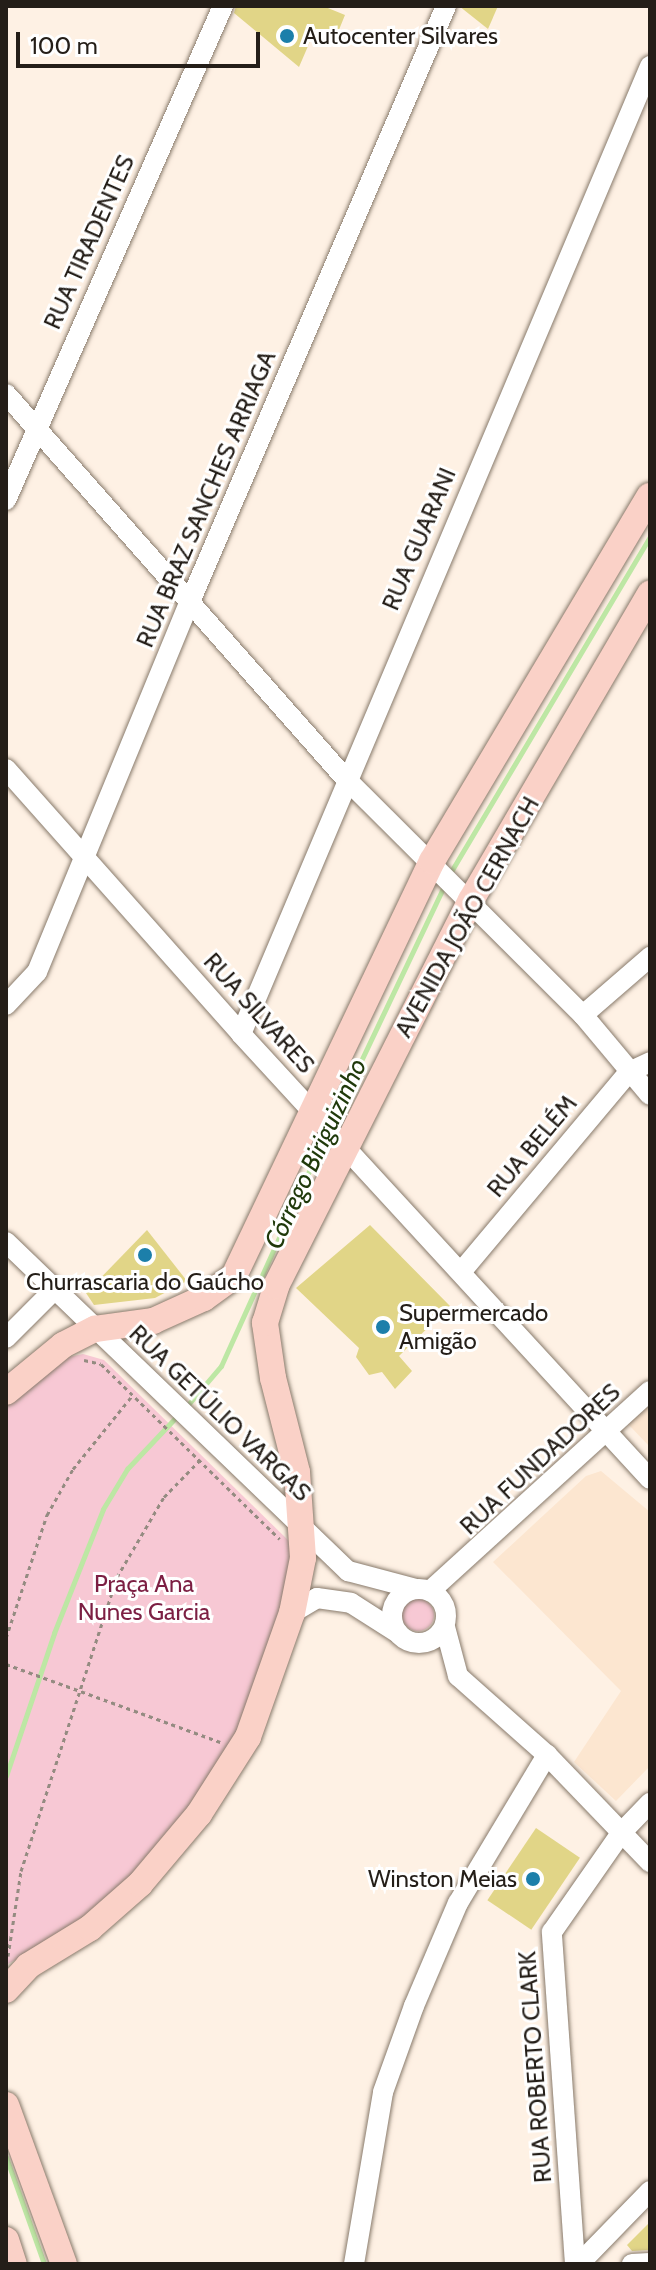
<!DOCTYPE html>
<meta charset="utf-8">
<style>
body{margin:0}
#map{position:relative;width:656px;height:2270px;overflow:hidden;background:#fef1e4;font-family:Cabin,sans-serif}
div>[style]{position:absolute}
.built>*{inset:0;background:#fce6d0}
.green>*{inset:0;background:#f7c8d4}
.round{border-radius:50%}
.stream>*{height:5px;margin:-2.5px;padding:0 2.5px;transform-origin:2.5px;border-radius:2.5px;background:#bde7a4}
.building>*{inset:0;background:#e1d587;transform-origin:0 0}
.path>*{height:3px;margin-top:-1.5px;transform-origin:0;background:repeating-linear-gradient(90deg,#948b81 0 4px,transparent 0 8px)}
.roads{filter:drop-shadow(0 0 2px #887a6b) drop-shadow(0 0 2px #887a6b)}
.minor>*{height:20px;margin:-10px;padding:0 10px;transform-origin:10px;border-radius:10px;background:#fff}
.minor>.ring{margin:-10px;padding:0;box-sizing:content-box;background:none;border:20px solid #fff;border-radius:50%}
.major>*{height:26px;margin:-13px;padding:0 13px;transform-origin:13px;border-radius:13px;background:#fad1c7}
.dots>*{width:22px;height:22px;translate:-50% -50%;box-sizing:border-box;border:4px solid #fff;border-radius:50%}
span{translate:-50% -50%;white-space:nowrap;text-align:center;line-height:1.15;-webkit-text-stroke:6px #fff;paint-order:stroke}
.poi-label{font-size:24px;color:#241e18}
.left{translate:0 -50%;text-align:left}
.right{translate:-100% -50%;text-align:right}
.street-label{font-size:24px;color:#241e18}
.park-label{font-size:24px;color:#7c1f43}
.water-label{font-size:26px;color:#1f390a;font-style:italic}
.frame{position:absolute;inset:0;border:8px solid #241e18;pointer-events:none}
.scale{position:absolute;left:16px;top:32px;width:244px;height:36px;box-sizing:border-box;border:4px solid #241e18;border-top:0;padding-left:10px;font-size:24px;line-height:28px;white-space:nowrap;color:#241e18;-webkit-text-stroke:6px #fff;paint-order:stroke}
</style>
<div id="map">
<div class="built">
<i style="clip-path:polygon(650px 1402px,650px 1447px,628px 1424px)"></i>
<i style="clip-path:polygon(601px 1471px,650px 1512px,650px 1766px,616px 1801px,574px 1762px,621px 1691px,493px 1562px,586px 1476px)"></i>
</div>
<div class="green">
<i style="clip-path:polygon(83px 1354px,104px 1360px,290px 1542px,292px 1568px,254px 1697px,211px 1781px,118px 1891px,53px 1939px,6px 1965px,6px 1404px,59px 1359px)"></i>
<i class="round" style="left:402px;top:1599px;width:32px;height:32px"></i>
</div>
<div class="stream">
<i style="left:449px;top:875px;width:394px;rotate:-59.3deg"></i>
<i style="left:331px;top:1124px;width:266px;rotate:-64.6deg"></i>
<i style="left:186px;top:1407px;width:54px;rotate:-49.5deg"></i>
<i style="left:221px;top:1366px;width:256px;rotate:-65.7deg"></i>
<i style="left:6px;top:1776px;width:151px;rotate:-71.4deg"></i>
<i style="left:54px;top:1633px;width:133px;rotate:-68.4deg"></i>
<i style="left:103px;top:1509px;width:47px;rotate:-59deg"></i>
<i style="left:127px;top:1469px;width:76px;rotate:-46.6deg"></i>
<i style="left:6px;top:2157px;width:114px;rotate:70.4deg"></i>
</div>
<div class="building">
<i style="clip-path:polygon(236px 6px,323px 6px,345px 15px,334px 42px,315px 30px,299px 67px,234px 13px)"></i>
<i style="clip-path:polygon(459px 6px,498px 6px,488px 29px)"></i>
<i style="clip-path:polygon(370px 1225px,450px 1306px,399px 1356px,412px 1371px,395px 1389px,382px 1372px,369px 1375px,356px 1357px,359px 1348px,296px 1288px)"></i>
<i style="clip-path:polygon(147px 1230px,187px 1281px,155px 1298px,94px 1305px,86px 1293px)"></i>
<i style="left:536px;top:1828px;width:53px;height:87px;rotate:34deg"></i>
<i style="clip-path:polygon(650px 2222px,650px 2250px,632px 2251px,627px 2245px)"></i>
</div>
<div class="path">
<i style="left:84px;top:1360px;width:17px;rotate:13deg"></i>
<i style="left:101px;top:1364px;width:250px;rotate:44.4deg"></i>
<i style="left:6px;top:1638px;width:130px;rotate:-71.6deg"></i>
<i style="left:47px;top:1515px;width:53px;rotate:-60.5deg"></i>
<i style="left:73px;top:1469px;width:94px;rotate:-51.1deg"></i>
<i style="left:6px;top:1664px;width:228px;rotate:20deg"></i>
<i style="left:8px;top:1956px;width:86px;rotate:-81.3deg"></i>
<i style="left:21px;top:1871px;width:309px;rotate:-71.9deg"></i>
<i style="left:117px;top:1577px;width:93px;rotate:-59.6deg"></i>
<i style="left:164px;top:1497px;width:52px;rotate:-45.8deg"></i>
</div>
<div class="roads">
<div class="minor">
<i style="left:6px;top:394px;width:512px;rotate:48.56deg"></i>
<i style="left:345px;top:778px;width:336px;rotate:44.9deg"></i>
<i style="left:583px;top:1015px;width:104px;rotate:50.1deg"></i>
<i style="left:6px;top:500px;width:540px;rotate:-66.29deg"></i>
<i style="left:6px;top:769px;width:354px;rotate:48.4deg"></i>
<i style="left:241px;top:1034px;width:604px;rotate:47.41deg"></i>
<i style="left:6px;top:1005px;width:45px;rotate:-46.8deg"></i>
<i style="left:37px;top:972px;width:398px;rotate:-67.6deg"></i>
<i style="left:189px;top:604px;width:651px;rotate:-66.74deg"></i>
<i style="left:583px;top:1015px;width:89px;rotate:-40.9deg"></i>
<i style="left:241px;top:1034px;width:1051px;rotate:-67.09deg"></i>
<i style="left:6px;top:1242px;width:475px;rotate:43.9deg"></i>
<i style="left:348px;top:1571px;width:70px;rotate:14.8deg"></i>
<i style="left:461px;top:1272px;width:261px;rotate:-50deg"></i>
<i style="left:629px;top:1072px;width:23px;rotate:-25deg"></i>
<i style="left:6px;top:1338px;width:68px;rotate:-45deg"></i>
<i class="ring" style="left:392px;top:1589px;width:34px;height:34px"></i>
<i style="left:430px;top:1591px;width:297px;rotate:-42.3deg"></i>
<i style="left:292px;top:1613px;width:29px;rotate:-31deg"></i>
<i style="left:317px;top:1598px;width:34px;rotate:8deg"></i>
<i style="left:351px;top:1603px;width:56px;rotate:32.6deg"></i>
<i style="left:445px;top:1627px;width:51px;rotate:75.1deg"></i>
<i style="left:458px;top:1676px;width:119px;rotate:41.6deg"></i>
<i style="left:547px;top:1755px;width:149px;rotate:46.1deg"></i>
<i style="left:354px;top:2264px;width:174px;rotate:-80.4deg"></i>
<i style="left:383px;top:2092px;width:91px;rotate:-70.2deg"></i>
<i style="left:414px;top:2006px;width:112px;rotate:-66.9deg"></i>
<i style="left:458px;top:1903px;width:173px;rotate:-59deg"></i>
<i style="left:575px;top:2264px;width:333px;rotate:-94deg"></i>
<i style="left:552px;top:1932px;width:121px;rotate:-55.1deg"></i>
<i style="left:621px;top:1833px;width:42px;rotate:-46deg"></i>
<i style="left:579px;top:2264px;width:102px;rotate:-45.8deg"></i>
<i style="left:632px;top:2264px;width:18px;rotate:-3deg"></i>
</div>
<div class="major">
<i style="left:6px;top:1392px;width:74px;rotate:-39.5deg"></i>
<i style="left:63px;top:1345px;width:36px;rotate:-27deg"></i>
<i style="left:95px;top:1329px;width:59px;rotate:-7.9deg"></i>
<i style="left:153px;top:1321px;width:56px;rotate:-24.3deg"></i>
<i style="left:204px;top:1298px;width:37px;rotate:-36deg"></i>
<i style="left:234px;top:1276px;width:460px;rotate:-64.5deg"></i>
<i style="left:432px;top:861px;width:425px;rotate:-59.2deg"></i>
<i style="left:6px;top:1990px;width:33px;rotate:-47deg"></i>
<i style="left:28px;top:1966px;width:73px;rotate:-31.5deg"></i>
<i style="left:90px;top:1928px;width:67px;rotate:-41.3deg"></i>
<i style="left:140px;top:1884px;width:92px;rotate:-49.9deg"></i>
<i style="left:199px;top:1814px;width:91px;rotate:-57.5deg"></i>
<i style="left:248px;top:1737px;width:132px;rotate:-70.5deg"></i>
<i style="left:292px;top:1613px;width:56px;rotate:-78.7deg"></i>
<i style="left:303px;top:1558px;width:86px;rotate:-94deg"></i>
<i style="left:297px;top:1472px;width:97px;rotate:-104.3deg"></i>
<i style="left:273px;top:1378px;width:56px;rotate:-98.3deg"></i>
<i style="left:265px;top:1323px;width:39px;rotate:-73deg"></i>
<i style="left:276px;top:1286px;width:432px;rotate:-63.2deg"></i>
<i style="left:471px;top:900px;width:355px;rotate:-59.7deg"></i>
<i style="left:6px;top:2105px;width:169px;rotate:70deg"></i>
<i style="left:6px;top:2240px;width:25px;rotate:72deg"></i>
</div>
</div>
<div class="dots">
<i style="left:287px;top:36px;background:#1c7faa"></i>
<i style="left:145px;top:1255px;background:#1c7faa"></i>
<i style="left:383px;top:1327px;background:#1c7faa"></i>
<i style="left:533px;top:1879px;background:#1c7faa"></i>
</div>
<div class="poi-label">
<span class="left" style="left:303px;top:36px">Autocenter Silvares</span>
<span style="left:145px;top:1282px">Churrascaria do Gaúcho</span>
<span class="left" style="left:399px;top:1327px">Supermercado<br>Amigão</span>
<span class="right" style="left:517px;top:1879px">Winston Meias</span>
</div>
<div class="street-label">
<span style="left:89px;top:242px;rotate:-66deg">RUA TIRADENTES</span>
<span style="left:206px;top:499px;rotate:-67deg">RUA BRAZ SANCHES ARRIAGA</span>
<span style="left:419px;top:539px;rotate:-67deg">RUA GUARANI</span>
<span style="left:467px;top:917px;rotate:-61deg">AVENIDA JOÃO CERNACH</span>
<span style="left:259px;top:1013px;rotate:48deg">RUA SILVARES</span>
<span style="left:532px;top:1146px;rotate:-50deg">RUA BELÉM</span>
<span style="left:220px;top:1413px;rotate:44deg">RUA GETÚLIO VARGAS</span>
<span style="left:540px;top:1459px;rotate:-43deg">RUA FUNDADORES</span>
<span style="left:535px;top:2067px;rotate:-94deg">RUA ROBERTO CLARK</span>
</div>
<div class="park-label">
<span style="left:144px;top:1598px">Praça Ana<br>Nunes Garcia</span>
</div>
<div class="water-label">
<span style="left:316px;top:1154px;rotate:-65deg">Córrego Biriguizinho</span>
</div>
<div class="frame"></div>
<div class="scale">100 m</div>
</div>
